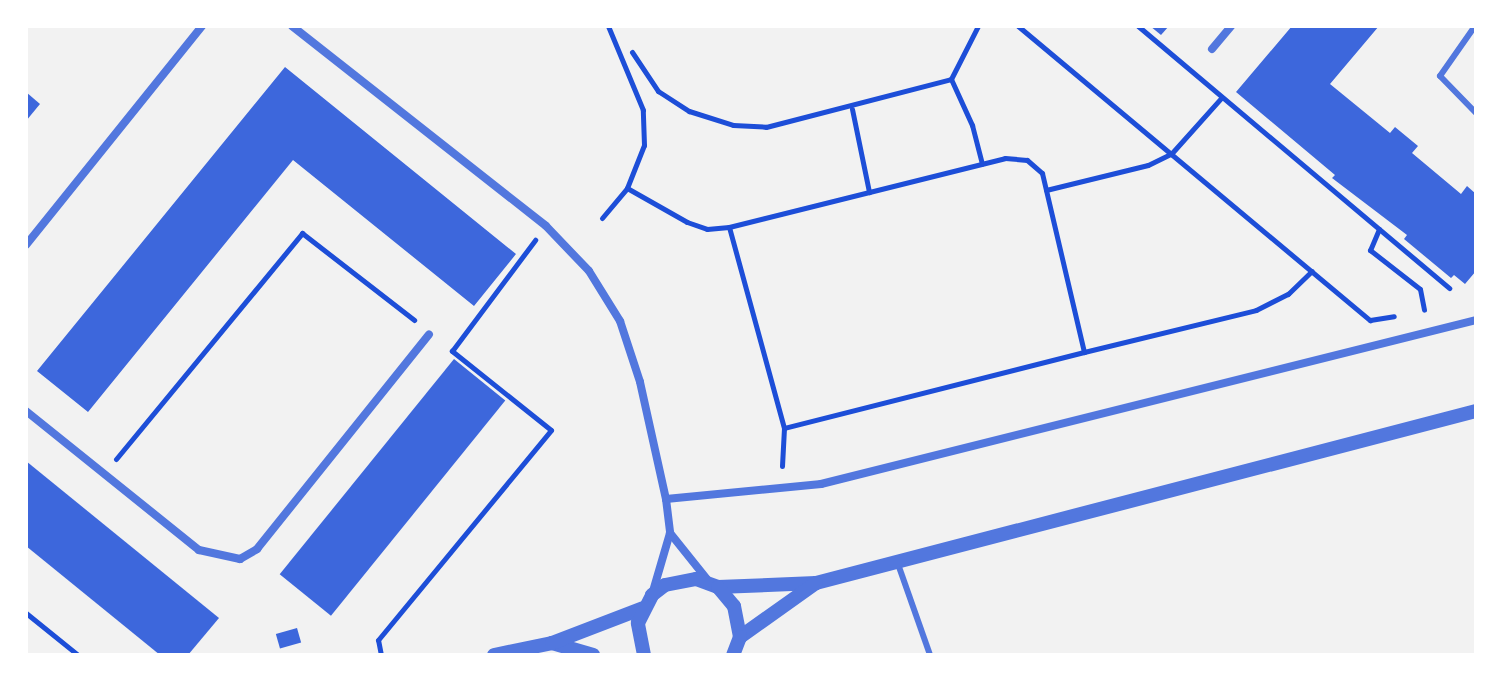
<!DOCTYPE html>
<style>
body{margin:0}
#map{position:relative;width:1502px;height:681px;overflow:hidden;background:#f2f2f2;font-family:Helvetica,sans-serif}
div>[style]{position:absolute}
.building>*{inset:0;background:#3d67dc;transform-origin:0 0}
.path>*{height:5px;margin:-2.5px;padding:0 2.5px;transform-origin:2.5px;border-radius:2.5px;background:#1d4ed8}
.service>*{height:6px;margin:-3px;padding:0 3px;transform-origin:3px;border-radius:3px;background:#5277de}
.minor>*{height:8px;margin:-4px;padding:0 4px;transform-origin:4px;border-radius:4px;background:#5277de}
.tertiary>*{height:14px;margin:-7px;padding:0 7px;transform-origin:7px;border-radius:7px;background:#5277de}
span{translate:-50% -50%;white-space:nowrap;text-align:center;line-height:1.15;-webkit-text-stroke:8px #fff;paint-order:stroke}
.frame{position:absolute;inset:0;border:28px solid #fff;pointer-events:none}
</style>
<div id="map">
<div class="building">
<i style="clip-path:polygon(1150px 26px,1169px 26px,1161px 35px)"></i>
<i style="clip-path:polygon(1292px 26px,1379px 26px,1330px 84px,1390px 133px,1395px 127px,1418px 146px,1412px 153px,1461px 194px,1467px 186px,1476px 194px,1476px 271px,1465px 284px,1454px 275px,1451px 278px,1404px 239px,1407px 235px,1332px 178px,1335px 175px,1236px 92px)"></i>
<i style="clip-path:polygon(285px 67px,516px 254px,474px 306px,293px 160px,88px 412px,37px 371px)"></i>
<i style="clip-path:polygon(26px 92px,40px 104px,26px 121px)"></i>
<i style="left:454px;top:359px;width:66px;height:277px;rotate:39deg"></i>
<i style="clip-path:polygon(26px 461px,219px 618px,188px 655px,160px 655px,26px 546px)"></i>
<i style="left:297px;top:628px;width:15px;height:22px;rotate:74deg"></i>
</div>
<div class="path">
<i style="left:1018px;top:26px;width:459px;rotate:39.9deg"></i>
<i style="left:1370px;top:320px;width:24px;rotate:-9deg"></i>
<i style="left:1138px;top:26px;width:407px;rotate:40.1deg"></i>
<i style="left:632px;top:52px;width:47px;rotate:56.3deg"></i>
<i style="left:658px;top:91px;width:37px;rotate:33deg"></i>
<i style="left:689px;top:111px;width:46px;rotate:17.7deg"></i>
<i style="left:733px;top:125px;width:33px;rotate:3deg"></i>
<i style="left:766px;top:127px;width:191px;rotate:-14.5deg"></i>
<i style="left:951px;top:79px;width:59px;rotate:-63deg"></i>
<i style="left:951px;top:79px;width:51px;rotate:65.5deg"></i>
<i style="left:972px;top:125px;width:40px;rotate:75.6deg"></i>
<i style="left:852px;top:109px;width:85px;rotate:78.4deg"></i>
<i style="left:627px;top:188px;width:69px;rotate:29.5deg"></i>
<i style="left:687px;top:222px;width:21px;rotate:19deg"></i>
<i style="left:707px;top:229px;width:22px;rotate:-5deg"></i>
<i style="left:1046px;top:190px;width:105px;rotate:-13.8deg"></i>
<i style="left:1148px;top:165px;width:25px;rotate:-26deg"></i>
<i style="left:1171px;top:154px;width:76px;rotate:-48.2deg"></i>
<i style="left:602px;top:218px;width:39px;rotate:-50deg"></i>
<i style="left:627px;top:188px;width:46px;rotate:-68.4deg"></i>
<i style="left:644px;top:145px;width:35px;rotate:-92deg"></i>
<i style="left:643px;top:110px;width:91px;rotate:-112.6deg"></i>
<i style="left:1379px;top:229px;width:23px;rotate:113deg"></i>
<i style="left:1370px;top:250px;width:63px;rotate:38deg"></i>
<i style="left:1420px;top:289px;width:21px;rotate:79deg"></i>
<i style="left:1084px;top:352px;width:177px;rotate:-13.7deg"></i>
<i style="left:1256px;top:310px;width:36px;rotate:-27deg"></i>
<i style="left:1288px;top:294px;width:33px;rotate:-44deg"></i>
<i style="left:116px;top:459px;width:293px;rotate:-50.5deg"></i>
<i style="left:302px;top:233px;width:142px;rotate:37.8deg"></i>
<i style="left:782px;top:466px;width:38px;rotate:-87deg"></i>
<i style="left:784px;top:428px;width:208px;rotate:-105.3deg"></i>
<i style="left:729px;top:227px;width:284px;rotate:-14deg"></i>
<i style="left:1005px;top:158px;width:22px;rotate:5deg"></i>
<i style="left:1027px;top:160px;width:20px;rotate:41deg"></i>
<i style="left:1042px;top:173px;width:184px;rotate:76.8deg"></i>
<i style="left:1084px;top:352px;width:309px;rotate:165.8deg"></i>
<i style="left:26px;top:613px;width:67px;rotate:38.9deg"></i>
<i style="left:381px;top:655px;width:15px;rotate:-101deg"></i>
<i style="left:378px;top:640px;width:272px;rotate:-50.5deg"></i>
<i style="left:551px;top:430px;width:127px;rotate:-141.4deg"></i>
<i style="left:452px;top:351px;width:139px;rotate:-53.2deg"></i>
</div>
<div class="service">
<i style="left:1475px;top:26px;width:61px;rotate:125deg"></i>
<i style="left:1440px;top:76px;width:52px;rotate:45.8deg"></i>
<i style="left:898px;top:564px;width:96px;rotate:70.6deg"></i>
</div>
<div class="minor">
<i style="left:292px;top:26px;width:323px;rotate:38.2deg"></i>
<i style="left:546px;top:226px;width:62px;rotate:46.3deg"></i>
<i style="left:589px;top:271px;width:59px;rotate:58.2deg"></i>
<i style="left:620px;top:321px;width:64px;rotate:71.8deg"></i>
<i style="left:640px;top:382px;width:120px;rotate:77.5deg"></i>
<i style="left:666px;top:499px;width:34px;rotate:83deg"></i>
<i style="left:670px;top:533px;width:60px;rotate:106.3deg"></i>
<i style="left:1212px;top:49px;width:30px;rotate:-50deg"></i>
<i style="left:26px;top:245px;width:281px;rotate:-51.2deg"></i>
<i style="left:26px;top:411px;width:222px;rotate:38.8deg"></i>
<i style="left:199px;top:550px;width:42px;rotate:12.4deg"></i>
<i style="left:240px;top:559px;width:20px;rotate:-30deg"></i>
<i style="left:257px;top:549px;width:275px;rotate:-51.3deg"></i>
<i style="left:666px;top:499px;width:156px;rotate:-5.5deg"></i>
<i style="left:821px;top:484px;width:675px;rotate:-14.06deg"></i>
<i style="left:670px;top:533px;width:64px;rotate:51.3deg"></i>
</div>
<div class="tertiary">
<i style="left:718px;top:587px;width:98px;rotate:-2.3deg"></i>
<i style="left:816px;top:583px;width:682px;rotate:-14.61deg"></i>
<i style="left:740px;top:637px;width:93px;rotate:-35.4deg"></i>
<i style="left:552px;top:643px;width:43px;rotate:16.3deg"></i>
<i style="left:494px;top:655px;width:59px;rotate:-11.7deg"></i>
<i style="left:552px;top:643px;width:97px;rotate:-21deg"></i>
<i style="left:644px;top:655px;width:33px;rotate:-101deg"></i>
<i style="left:638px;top:623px;width:31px;rotate:-63deg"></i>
<i style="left:652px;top:595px;width:16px;rotate:-38deg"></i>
<i style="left:665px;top:585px;width:32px;rotate:-11deg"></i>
<i style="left:696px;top:579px;width:23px;rotate:20deg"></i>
<i style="left:718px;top:587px;width:25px;rotate:50deg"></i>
<i style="left:734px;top:606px;width:32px;rotate:79deg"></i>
<i style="left:740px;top:637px;width:19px;rotate:111deg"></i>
</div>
<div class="frame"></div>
</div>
